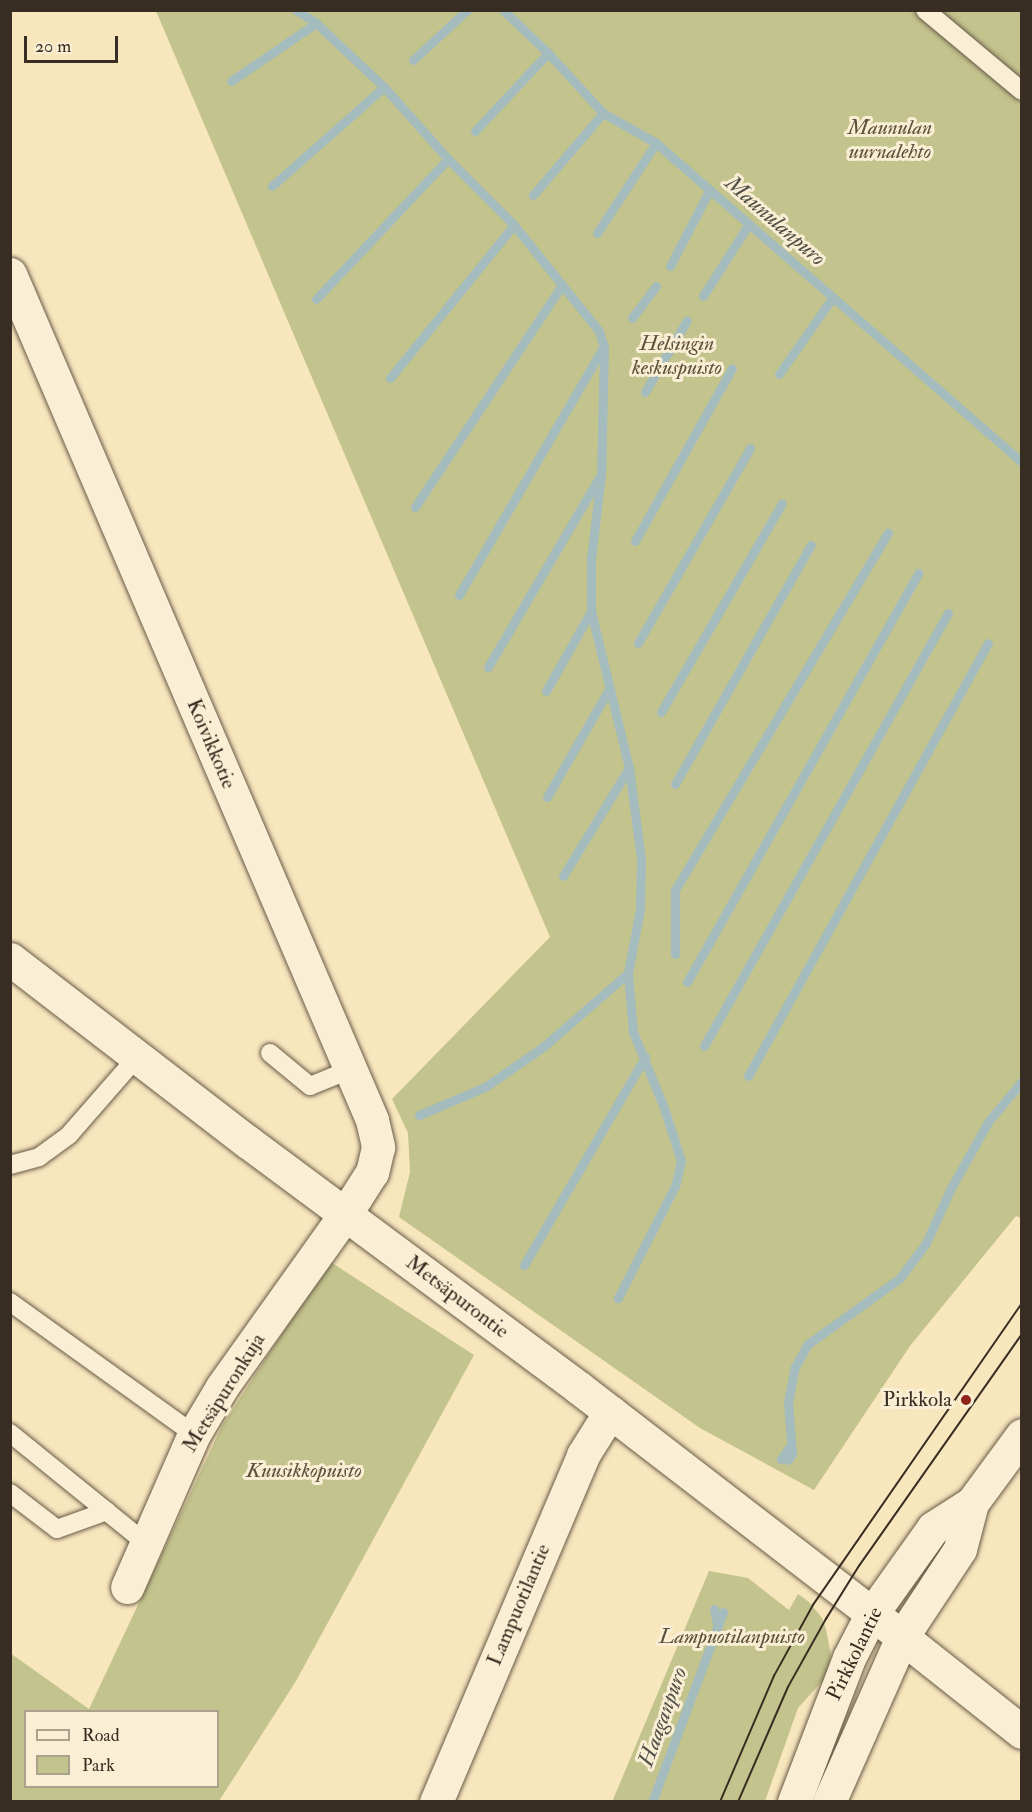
<!DOCTYPE html>
<meta charset="utf-8">
<style>
body{margin:0}
#map{position:relative;width:1032px;height:1812px;overflow:hidden;background:#f8e6bd;font-family:"IM FELL Double Pica",serif}
div>[style]{position:absolute}
.green>*{inset:0;background:#c3c38d}
.stream>*{height:9px;margin:-4.5px;padding:0 4.5px;transform-origin:4.5px;border-radius:4.5px;background:#a4bcbd}
.roads{filter:drop-shadow(0 0 2px #685b49) drop-shadow(0 0 2px #685b49)}
.service>*{height:18px;margin:-9px;padding:0 9px;transform-origin:9px;border-radius:9px;background:#faefd4}
.minor>*{height:33px;margin:-16.5px;padding:0 16.5px;transform-origin:16.5px;border-radius:16.5px;background:#faefd4}
.tertiary>*{height:33px;margin:-16.5px;padding:0 16.5px;transform-origin:16.5px;border-radius:16.5px;background:#faefd4}
.secondary>*{height:33px;margin:-16.5px;padding:0 16.5px;transform-origin:16.5px;border-radius:16.5px;background:#faefd4}
.tram>*{height:1.5px;margin:-0.75px;padding:0 0.75px;transform-origin:0.75px;border-radius:0.75px;background:#382d22}
.dots>*{width:16px;height:16px;translate:-50% -50%;box-sizing:border-box;border:3px solid #faefd4;border-radius:50%}
span{translate:-50% -50%;white-space:nowrap;text-align:center;line-height:1.15;-webkit-text-stroke:6px #faefd4;paint-order:stroke}
.park-label{font-size:21px;color:#5b523d;font-style:italic}
.street-label{font-size:21px;color:#382d22}
.poi-label{font-size:21px;color:#382d22}
.right{translate:-100% -50%;text-align:right}
.water-label{font-size:22px;color:#535149;font-style:italic}
.frame{position:absolute;inset:0;border:12px solid #382d22;pointer-events:none}
.legend{position:absolute;left:24px;top:1710px;width:195px;height:78px;box-sizing:border-box;background:#faefd4;border:2px solid #aca18d;margin:0;padding:8px 10px;list-style:none;font-size:18px;color:#382d22}
.legend li{display:flex;align-items:center;gap:12px;height:30px}
.legend b{width:30px;border:2px solid #aca18d}
.scale{position:absolute;left:24px;top:36px;width:94px;height:27px;box-sizing:border-box;border:3px solid #382d22;border-top:0;padding-left:8px;font-size:18px;line-height:21px;white-space:nowrap;color:#382d22;-webkit-text-stroke:4px #faefd4;paint-order:stroke}
</style>
<div id="map">
<div class="green">
<i style="clip-path:polygon(156px 11px,1021px 11px,1021px 1218px,1016px 1216px,910px 1346px,814px 1490px,700px 1428px,399px 1217px,410px 1172px,408px 1133px,392px 1099px,550px 937px)"></i>
<i style="clip-path:polygon(evenodd,329px 1261px,474px 1355px,296px 1681px,219px 1801px,11px 1801px,10px 1653px,89px 1709px,222px 1426px,329px 1261px,26px 1712px,218px 1712px,218px 1786px,26px 1786px,26px 1712px)"></i>
<i style="clip-path:polygon(709px 1571px,748px 1578px,789px 1610px,798px 1594px,809px 1602px,822px 1618px,826px 1629px,831px 1656px,826px 1677px,798px 1708px,765px 1801px,612px 1802px)"></i>
</div>
<div class="stream">
<i style="left:296px;top:10px;width:24px;rotate:33deg"></i>
<i style="left:316px;top:23px;width:93px;rotate:43.3deg"></i>
<i style="left:384px;top:87px;width:96px;rotate:48.4deg"></i>
<i style="left:448px;top:159px;width:93px;rotate:45deg"></i>
<i style="left:514px;top:225px;width:136px;rotate:51.3deg"></i>
<i style="left:599px;top:331px;width:17px;rotate:73deg"></i>
<i style="left:604px;top:347px;width:128px;rotate:91.3deg"></i>
<i style="left:601px;top:475px;width:85px;rotate:96.8deg"></i>
<i style="left:591px;top:559px;width:52px;rotate:90deg"></i>
<i style="left:591px;top:611px;width:162px;rotate:76.4deg"></i>
<i style="left:629px;top:768px;width:92px;rotate:82.5deg"></i>
<i style="left:641px;top:859px;width:50px;rotate:91.1deg"></i>
<i style="left:640px;top:909px;width:65px;rotate:100.6deg"></i>
<i style="left:628px;top:973px;width:59px;rotate:85.2deg"></i>
<i style="left:633px;top:1032px;width:82px;rotate:67.8deg"></i>
<i style="left:664px;top:1108px;width:56px;rotate:72.2deg"></i>
<i style="left:681px;top:1161px;width:26px;rotate:103deg"></i>
<i style="left:675px;top:1186px;width:126px;rotate:117deg"></i>
<i style="left:503px;top:10px;width:62px;rotate:43.7deg"></i>
<i style="left:548px;top:53px;width:81px;rotate:47.5deg"></i>
<i style="left:603px;top:113px;width:61px;rotate:29.5deg"></i>
<i style="left:656px;top:143px;width:486px;rotate:41.1deg"></i>
<i style="left:413px;top:60px;width:74px;rotate:-42.8deg"></i>
<i style="left:231px;top:81px;width:103px;rotate:-34.3deg"></i>
<i style="left:475px;top:131px;width:107px;rotate:-46.9deg"></i>
<i style="left:272px;top:186px;width:149px;rotate:-41.5deg"></i>
<i style="left:533px;top:195px;width:108px;rotate:-49.5deg"></i>
<i style="left:597px;top:233px;width:108px;rotate:-56.8deg"></i>
<i style="left:670px;top:266px;width:85px;rotate:-62.5deg"></i>
<i style="left:703px;top:296px;width:84px;rotate:-57.6deg"></i>
<i style="left:316px;top:299px;width:192px;rotate:-46.7deg"></i>
<i style="left:632px;top:318px;width:40px;rotate:-53deg"></i>
<i style="left:779px;top:374px;width:94px;rotate:-55deg"></i>
<i style="left:390px;top:378px;width:197px;rotate:-51deg"></i>
<i style="left:645px;top:392px;width:83px;rotate:-59.7deg"></i>
<i style="left:415px;top:507px;width:265px;rotate:-56.5deg"></i>
<i style="left:635px;top:541px;width:198px;rotate:-60.7deg"></i>
<i style="left:459px;top:595px;width:286px;rotate:-59.8deg"></i>
<i style="left:638px;top:643px;width:225px;rotate:-60.1deg"></i>
<i style="left:488px;top:667px;width:219px;rotate:-59.6deg"></i>
<i style="left:546px;top:691px;width:92px;rotate:-60.6deg"></i>
<i style="left:661px;top:712px;width:241px;rotate:-59.9deg"></i>
<i style="left:675px;top:784px;width:275px;rotate:-60.4deg"></i>
<i style="left:547px;top:797px;width:122px;rotate:-60.1deg"></i>
<i style="left:563px;top:876px;width:127px;rotate:-58.6deg"></i>
<i style="left:675px;top:954px;width:64px;rotate:-90deg"></i>
<i style="left:675px;top:890px;width:416px;rotate:-59.2deg"></i>
<i style="left:687px;top:982px;width:470px;rotate:-60.5deg"></i>
<i style="left:704px;top:1046px;width:497px;rotate:-60.6deg"></i>
<i style="left:748px;top:1076px;width:495px;rotate:-61deg"></i>
<i style="left:419px;top:1115px;width:72px;rotate:-23deg"></i>
<i style="left:485px;top:1087px;width:70px;rotate:-34.6deg"></i>
<i style="left:543px;top:1047px;width:113px;rotate:-41deg"></i>
<i style="left:524px;top:1265px;width:241px;rotate:-59.8deg"></i>
<i style="left:781px;top:1459px;width:16px;rotate:-55deg"></i>
<i style="left:788px;top:1460px;width:7px;rotate:-56deg"></i>
<i style="left:792px;top:1454px;width:52px;rotate:-94.4deg"></i>
<i style="left:788px;top:1402px;width:36px;rotate:-79deg"></i>
<i style="left:795px;top:1367px;width:26px;rotate:-61deg"></i>
<i style="left:808px;top:1344px;width:113px;rotate:-35.7deg"></i>
<i style="left:900px;top:1278px;width:44px;rotate:-53.4deg"></i>
<i style="left:926px;top:1243px;width:60px;rotate:-65.6deg"></i>
<i style="left:951px;top:1188px;width:76px;rotate:-60.7deg"></i>
<i style="left:988px;top:1122px;width:53px;rotate:-50.3deg"></i>
<i style="left:714px;top:1609px;width:16px;rotate:79deg"></i>
<i style="left:652px;top:1802px;width:203px;rotate:-69.5deg"></i>
</div>
<div class="roads">
<div class="service">
<i style="left:925px;top:10px;width:126px;rotate:39.9deg"></i>
<i style="left:270px;top:1053px;width:52px;rotate:39.5deg"></i>
<i style="left:310px;top:1086px;width:42px;rotate:-22.3deg"></i>
<i style="left:10px;top:1165px;width:30px;rotate:-15deg"></i>
<i style="left:39px;top:1157px;width:37px;rotate:-36deg"></i>
<i style="left:69px;top:1135px;width:103px;rotate:-48.9deg"></i>
<i style="left:10px;top:1302px;width:226px;rotate:35.7deg"></i>
<i style="left:10px;top:1433px;width:175px;rotate:39deg"></i>
<i style="left:10px;top:1493px;width:59px;rotate:37.5deg"></i>
<i style="left:57px;top:1529px;width:53px;rotate:-19.8deg"></i>
</div>
<div class="minor">
<i style="left:10px;top:274px;width:920px;rotate:66.83deg"></i>
<i style="left:372px;top:1120px;width:28px;rotate:77deg"></i>
<i style="left:378px;top:1147px;width:26px;rotate:103deg"></i>
<i style="left:372px;top:1172px;width:49px;rotate:122.4deg"></i>
<i style="left:346px;top:1213px;width:214px;rotate:125.5deg"></i>
<i style="left:222px;top:1387px;width:55px;rotate:120.8deg"></i>
<i style="left:194px;top:1434px;width:167px;rotate:113.6deg"></i>
<i style="left:902px;top:1637px;width:153px;rotate:38.4deg"></i>
<i style="left:436px;top:1802px;width:377px;rotate:-67deg"></i>
<i style="left:583px;top:1455px;width:51px;rotate:-57.9deg"></i>
</div>
<div class="tertiary">
<i style="left:10px;top:959px;width:300px;rotate:37.6deg"></i>
<i style="left:248px;top:1142px;width:412px;rotate:36.6deg"></i>
<i style="left:579px;top:1388px;width:408px;rotate:37.6deg"></i>
</div>
<div class="secondary">
<i style="left:794px;top:1802px;width:154px;rotate:-69.1deg"></i>
<i style="left:849px;top:1658px;width:48px;rotate:-62.9deg"></i>
<i style="left:871px;top:1615px;width:107px;rotate:-54.5deg"></i>
<i style="left:933px;top:1528px;width:46px;rotate:-32.7deg"></i>
<i style="left:972px;top:1503px;width:84px;rotate:-53.7deg"></i>
<i style="left:829px;top:1802px;width:180px;rotate:-66.1deg"></i>
<i style="left:902px;top:1637px;width:105px;rotate:-56.6deg"></i>
<i style="left:960px;top:1549px;width:48px;rotate:-75.4deg"></i>
</div>
</div>
<div class="tram">
<i style="left:720px;top:1802px;width:137px;rotate:-66.8deg"></i>
<i style="left:774px;top:1676px;width:81px;rotate:-61.2deg"></i>
<i style="left:813px;top:1605px;width:367px;rotate:-55.3deg"></i>
<i style="left:738px;top:1802px;width:125px;rotate:-66.5deg"></i>
<i style="left:788px;top:1687px;width:78px;rotate:-60.8deg"></i>
<i style="left:826px;top:1619px;width:62px;rotate:-58.1deg"></i>
<i style="left:859px;top:1566px;width:284px;rotate:-54.9deg"></i>
</div>
<div class="dots">
<i style="left:966px;top:1400px;background:#8f2418"></i>
</div>
<div class="park-label">
<span style="left:890px;top:140px">Maunulan<br>uurnalehto</span>
<span style="left:677px;top:356px">Helsingin<br>keskuspuisto</span>
<span style="left:304px;top:1471px">Kuusikkopuisto</span>
<span style="left:732px;top:1637px">Lampuotilanpuisto</span>
</div>
<div class="street-label">
<span style="left:211px;top:744px;rotate:67deg">Koivikkotie</span>
<span style="left:457px;top:1297px;rotate:37deg">Metsäpurontie</span>
<span style="left:224px;top:1393px;rotate:-58deg">Metsäpuronkuja</span>
<span style="left:519px;top:1605px;rotate:-67deg">Lampuotilantie</span>
<span style="left:855px;top:1654px;rotate:-64deg">Pirkkolantie</span>
</div>
<div class="poi-label">
<span class="right" style="left:952px;top:1400px">Pirkkola</span>
</div>
<div class="water-label">
<span style="left:775px;top:221px;rotate:41deg">Maunulanpuro</span>
<span style="left:663px;top:1717px;rotate:-70deg">Haaganpuro</span>
</div>
<div class="frame"></div>
<ul class="legend">
<li><b style="height:8px;background:#faefd4"></b>Road</li>
<li><b style="height:16px;background:#c3c38d"></b>Park</li>
</ul>
<div class="scale">20 m</div>
</div>
